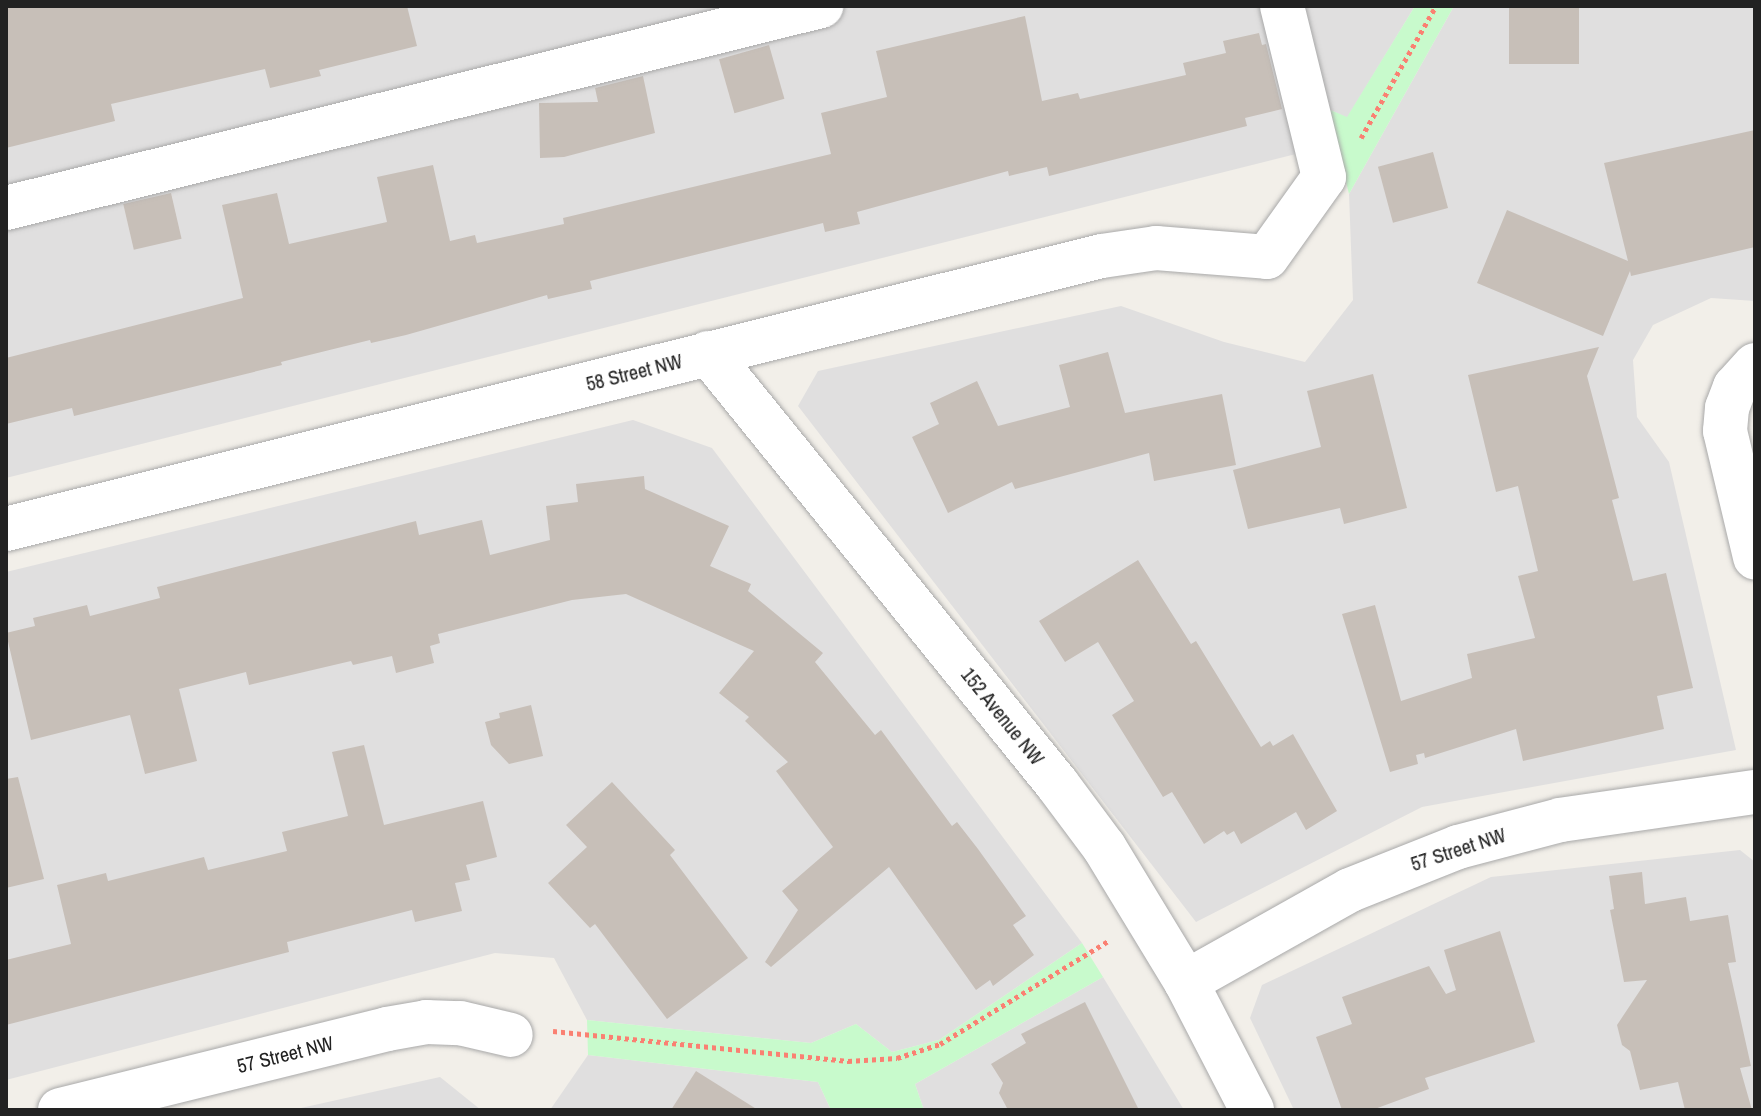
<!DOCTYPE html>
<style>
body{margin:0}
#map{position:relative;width:1761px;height:1116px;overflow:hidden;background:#f2efe9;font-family:"Archivo Narrow",sans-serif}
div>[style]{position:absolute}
.residential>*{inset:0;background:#e0dfdf}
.park>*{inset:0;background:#c8facc}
.building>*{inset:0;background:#c7bfb8;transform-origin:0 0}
.path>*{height:5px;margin-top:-2.5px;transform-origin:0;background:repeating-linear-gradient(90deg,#fa8072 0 4px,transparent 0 8px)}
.roads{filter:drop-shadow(0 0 2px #a9a9a9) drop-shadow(0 0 2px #a9a9a9)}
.minor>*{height:44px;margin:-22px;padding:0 22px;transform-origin:22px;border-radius:22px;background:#fff}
span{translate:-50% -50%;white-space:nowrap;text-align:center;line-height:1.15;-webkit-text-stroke:7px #fff;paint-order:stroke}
.street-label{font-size:20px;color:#222}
.frame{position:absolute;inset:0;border:8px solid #222;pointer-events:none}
</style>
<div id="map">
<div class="residential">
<i style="clip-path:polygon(6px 6px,1415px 6px,1347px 118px,1329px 109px,1336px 144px,6px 478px)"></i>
<i style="clip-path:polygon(1454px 6px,1755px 6px,1755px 301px,1711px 298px,1653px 325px,1633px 360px,1637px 417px,1669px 462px,1736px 750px,1422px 807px,1196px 922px,798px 406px,818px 371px,1121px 306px,1224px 342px,1305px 362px,1353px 300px,1349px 194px)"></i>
<i style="clip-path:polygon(633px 420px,712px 448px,1082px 943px,939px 1040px,892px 1052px,856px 1024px,811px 1043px,587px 1020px,554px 958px,495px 953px,6px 1080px,6px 572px)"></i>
<i style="clip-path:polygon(1740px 850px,1755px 862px,1755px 1110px,1294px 1110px,1250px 1018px,1262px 985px,1491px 877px)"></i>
<i style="clip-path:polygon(1103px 977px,1184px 1110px,924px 1110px,915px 1084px)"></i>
<i style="clip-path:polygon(588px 1055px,818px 1082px,831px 1110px,550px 1110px)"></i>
<i style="clip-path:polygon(440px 1077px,481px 1110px,292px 1110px)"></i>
</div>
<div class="park">
<i style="clip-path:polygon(1415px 6px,1454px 6px,1349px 194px,1328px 109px,1347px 117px)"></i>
<i style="clip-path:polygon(1082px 943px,1103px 977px,915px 1084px,924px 1110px,831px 1110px,818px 1082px,588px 1055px,587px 1020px,811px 1043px,856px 1024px,892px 1052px,939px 1040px)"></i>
</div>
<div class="building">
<i style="clip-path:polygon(6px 6px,407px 6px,417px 46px,319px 70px,321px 76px,270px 88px,265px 69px,111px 104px,115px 121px,6px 148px)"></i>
<i style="left:1509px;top:6px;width:70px;height:58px"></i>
<i style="clip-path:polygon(1025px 16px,1042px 101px,1078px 93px,1080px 99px,1186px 75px,1183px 63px,1226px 53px,1223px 41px,1259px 33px,1262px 45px,1266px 44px,1282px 109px,1245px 118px,1247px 126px,1049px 176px,1047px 167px,1009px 176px,1008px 171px,857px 212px,860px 224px,825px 232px,823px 223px,590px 281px,592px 289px,548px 299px,547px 295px,406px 335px,371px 343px,370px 340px,281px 362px,282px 365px,74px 416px,72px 408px,6px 424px,6px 358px,243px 298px,222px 205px,277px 193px,289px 244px,387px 222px,377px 177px,433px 165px,450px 241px,475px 235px,477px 243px,564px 224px,563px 218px,831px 154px,821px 113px,887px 97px,876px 51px)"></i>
<i style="left:769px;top:45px;width:56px;height:52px;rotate:74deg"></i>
<i style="clip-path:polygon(643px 76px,655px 133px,564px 157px,540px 158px,539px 103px,598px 102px,595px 88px)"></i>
<i style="clip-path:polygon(1755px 130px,1755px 247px,1631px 276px,1630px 271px,1603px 336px,1477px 283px,1507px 210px,1628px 261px,1604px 163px)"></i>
<i style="left:1433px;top:152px;width:58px;height:57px;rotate:75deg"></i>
<i style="left:171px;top:193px;width:47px;height:49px;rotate:77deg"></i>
<i style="clip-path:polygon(1599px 347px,1587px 376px,1619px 498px,1612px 500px,1633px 581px,1666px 573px,1693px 688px,1657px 696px,1664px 729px,1523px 761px,1516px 729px,1425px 758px,1424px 753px,1416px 755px,1418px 764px,1390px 772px,1342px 614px,1375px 605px,1401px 701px,1472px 678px,1467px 654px,1535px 638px,1518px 576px,1538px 571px,1518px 486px,1496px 492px,1468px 375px)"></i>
<i style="clip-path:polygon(1108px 352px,1125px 413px,1222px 394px,1236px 465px,1154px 481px,1149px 453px,1015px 489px,1012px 482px,948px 513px,912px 437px,939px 424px,930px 403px,977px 381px,998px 426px,1070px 407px,1059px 365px)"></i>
<i style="clip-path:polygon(1373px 374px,1407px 508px,1344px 524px,1340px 508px,1248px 529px,1233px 470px,1321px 447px,1307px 391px)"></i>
<i style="clip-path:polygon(644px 476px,645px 489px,729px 526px,710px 566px,751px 584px,748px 591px,823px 653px,815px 662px,875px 735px,881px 730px,952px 826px,957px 822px,978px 849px,1026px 916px,1013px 925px,1034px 955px,993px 986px,990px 980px,976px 990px,889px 867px,771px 967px,765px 962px,798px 910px,782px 891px,833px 847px,776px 771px,788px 762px,745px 721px,749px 717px,719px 693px,754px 651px,626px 594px,572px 600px,438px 634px,440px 643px,430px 646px,434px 663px,396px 673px,392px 656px,353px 665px,351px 661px,249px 685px,246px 672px,179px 689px,197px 761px,145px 774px,130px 715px,31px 740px,6px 633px,35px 626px,33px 618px,87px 605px,90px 616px,160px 598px,157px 587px,416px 521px,419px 535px,482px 520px,490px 555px,550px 540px,546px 506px,578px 502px,576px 484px)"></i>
<i style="clip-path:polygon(1138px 560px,1191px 644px,1196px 641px,1261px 747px,1270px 741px,1273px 746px,1293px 734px,1337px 811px,1306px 830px,1296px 812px,1241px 844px,1234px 831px,1227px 835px,1224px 831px,1204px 844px,1172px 792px,1163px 797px,1112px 715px,1134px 701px,1098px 642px,1065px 662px,1039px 621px)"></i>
<i style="clip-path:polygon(531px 705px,543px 756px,509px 764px,491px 745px,485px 722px,500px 718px,499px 713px)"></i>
<i style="clip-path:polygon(364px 745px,384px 825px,483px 801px,497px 857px,466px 865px,470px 880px,455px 883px,462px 911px,415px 922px,412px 910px,287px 942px,289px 952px,6px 1025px,6px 960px,71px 944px,57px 885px,106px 873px,108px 881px,204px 857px,208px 870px,287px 851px,282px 832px,348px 816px,332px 752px)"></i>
<i style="clip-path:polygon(18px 777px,44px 879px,6px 888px,6px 779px)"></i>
<i style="clip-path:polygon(612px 782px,675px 850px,670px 855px,748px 958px,667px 1019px,595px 924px,590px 928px,548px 883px,587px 847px,566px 825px)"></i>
<i style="clip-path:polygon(1642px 872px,1645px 904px,1686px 897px,1690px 921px,1728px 915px,1736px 962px,1728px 963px,1751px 1066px,1740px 1068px,1752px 1110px,1685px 1110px,1678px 1082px,1640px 1090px,1630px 1051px,1622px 1045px,1617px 1025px,1647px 980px,1624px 982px,1610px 910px,1614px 909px,1609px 876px)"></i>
<i style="clip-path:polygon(1500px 931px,1535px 1042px,1425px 1078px,1429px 1089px,1372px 1110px,1342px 1110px,1316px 1037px,1352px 1024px,1342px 997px,1429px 966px,1446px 994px,1456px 990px,1444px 950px)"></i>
<i style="clip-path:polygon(1085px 1002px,1139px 1110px,1008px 1110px,999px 1093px,1003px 1083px,991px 1064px,1026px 1043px,1021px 1034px)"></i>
<i style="clip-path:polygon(696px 1071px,758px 1110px,671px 1110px)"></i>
</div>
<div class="path">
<i style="left:1361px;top:138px;width:152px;rotate:-60.4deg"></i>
<i style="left:553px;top:1031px;width:297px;rotate:5.8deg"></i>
<i style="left:848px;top:1061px;width:49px;rotate:-3.5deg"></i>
<i style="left:897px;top:1058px;width:45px;rotate:-18deg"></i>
<i style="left:940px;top:1044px;width:199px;rotate:-31.5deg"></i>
</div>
<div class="roads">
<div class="minor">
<i style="left:6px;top:208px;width:840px;rotate:-13.92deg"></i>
<i style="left:708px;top:353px;width:555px;rotate:51deg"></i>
<i style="left:1057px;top:784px;width:79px;rotate:53.3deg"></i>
<i style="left:1104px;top:847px;width:158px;rotate:58.7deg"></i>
<i style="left:1186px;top:982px;width:144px;rotate:62.7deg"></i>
<i style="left:1755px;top:365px;width:30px;rotate:132deg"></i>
<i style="left:1735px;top:387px;width:22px;rotate:111deg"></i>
<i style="left:1727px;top:408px;width:23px;rotate:95deg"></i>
<i style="left:1725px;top:431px;width:130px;rotate:76.6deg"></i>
<i style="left:6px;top:529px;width:1129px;rotate:-13.99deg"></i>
<i style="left:1102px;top:256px;width:55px;rotate:-8.4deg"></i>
<i style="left:1156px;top:248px;width:111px;rotate:4.6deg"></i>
<i style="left:1267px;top:257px;width:98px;rotate:-54.5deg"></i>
<i style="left:1324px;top:177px;width:176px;rotate:-103.8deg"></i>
<i style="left:1186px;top:982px;width:188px;rotate:-29.3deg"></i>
<i style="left:1350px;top:890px;width:116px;rotate:-21.7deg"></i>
<i style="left:1458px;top:847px;width:106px;rotate:-14.8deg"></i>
<i style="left:1560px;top:820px;width:197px;rotate:-8.2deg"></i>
<i style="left:60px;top:1110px;width:337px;rotate:-13.9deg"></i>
<i style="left:387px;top:1029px;width:40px;rotate:-10deg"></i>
<i style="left:426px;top:1022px;width:34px;rotate:2deg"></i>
<i style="left:460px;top:1023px;width:52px;rotate:13.2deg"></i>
</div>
</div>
<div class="street-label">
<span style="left:634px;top:372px;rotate:-14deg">58 Street NW</span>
<span style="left:1003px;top:716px;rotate:51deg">152 Avenue NW</span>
<span style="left:1458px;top:849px;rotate:-18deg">57 Street NW</span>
<span style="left:285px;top:1054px;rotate:-14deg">57 Street NW</span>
</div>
<div class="frame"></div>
</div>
